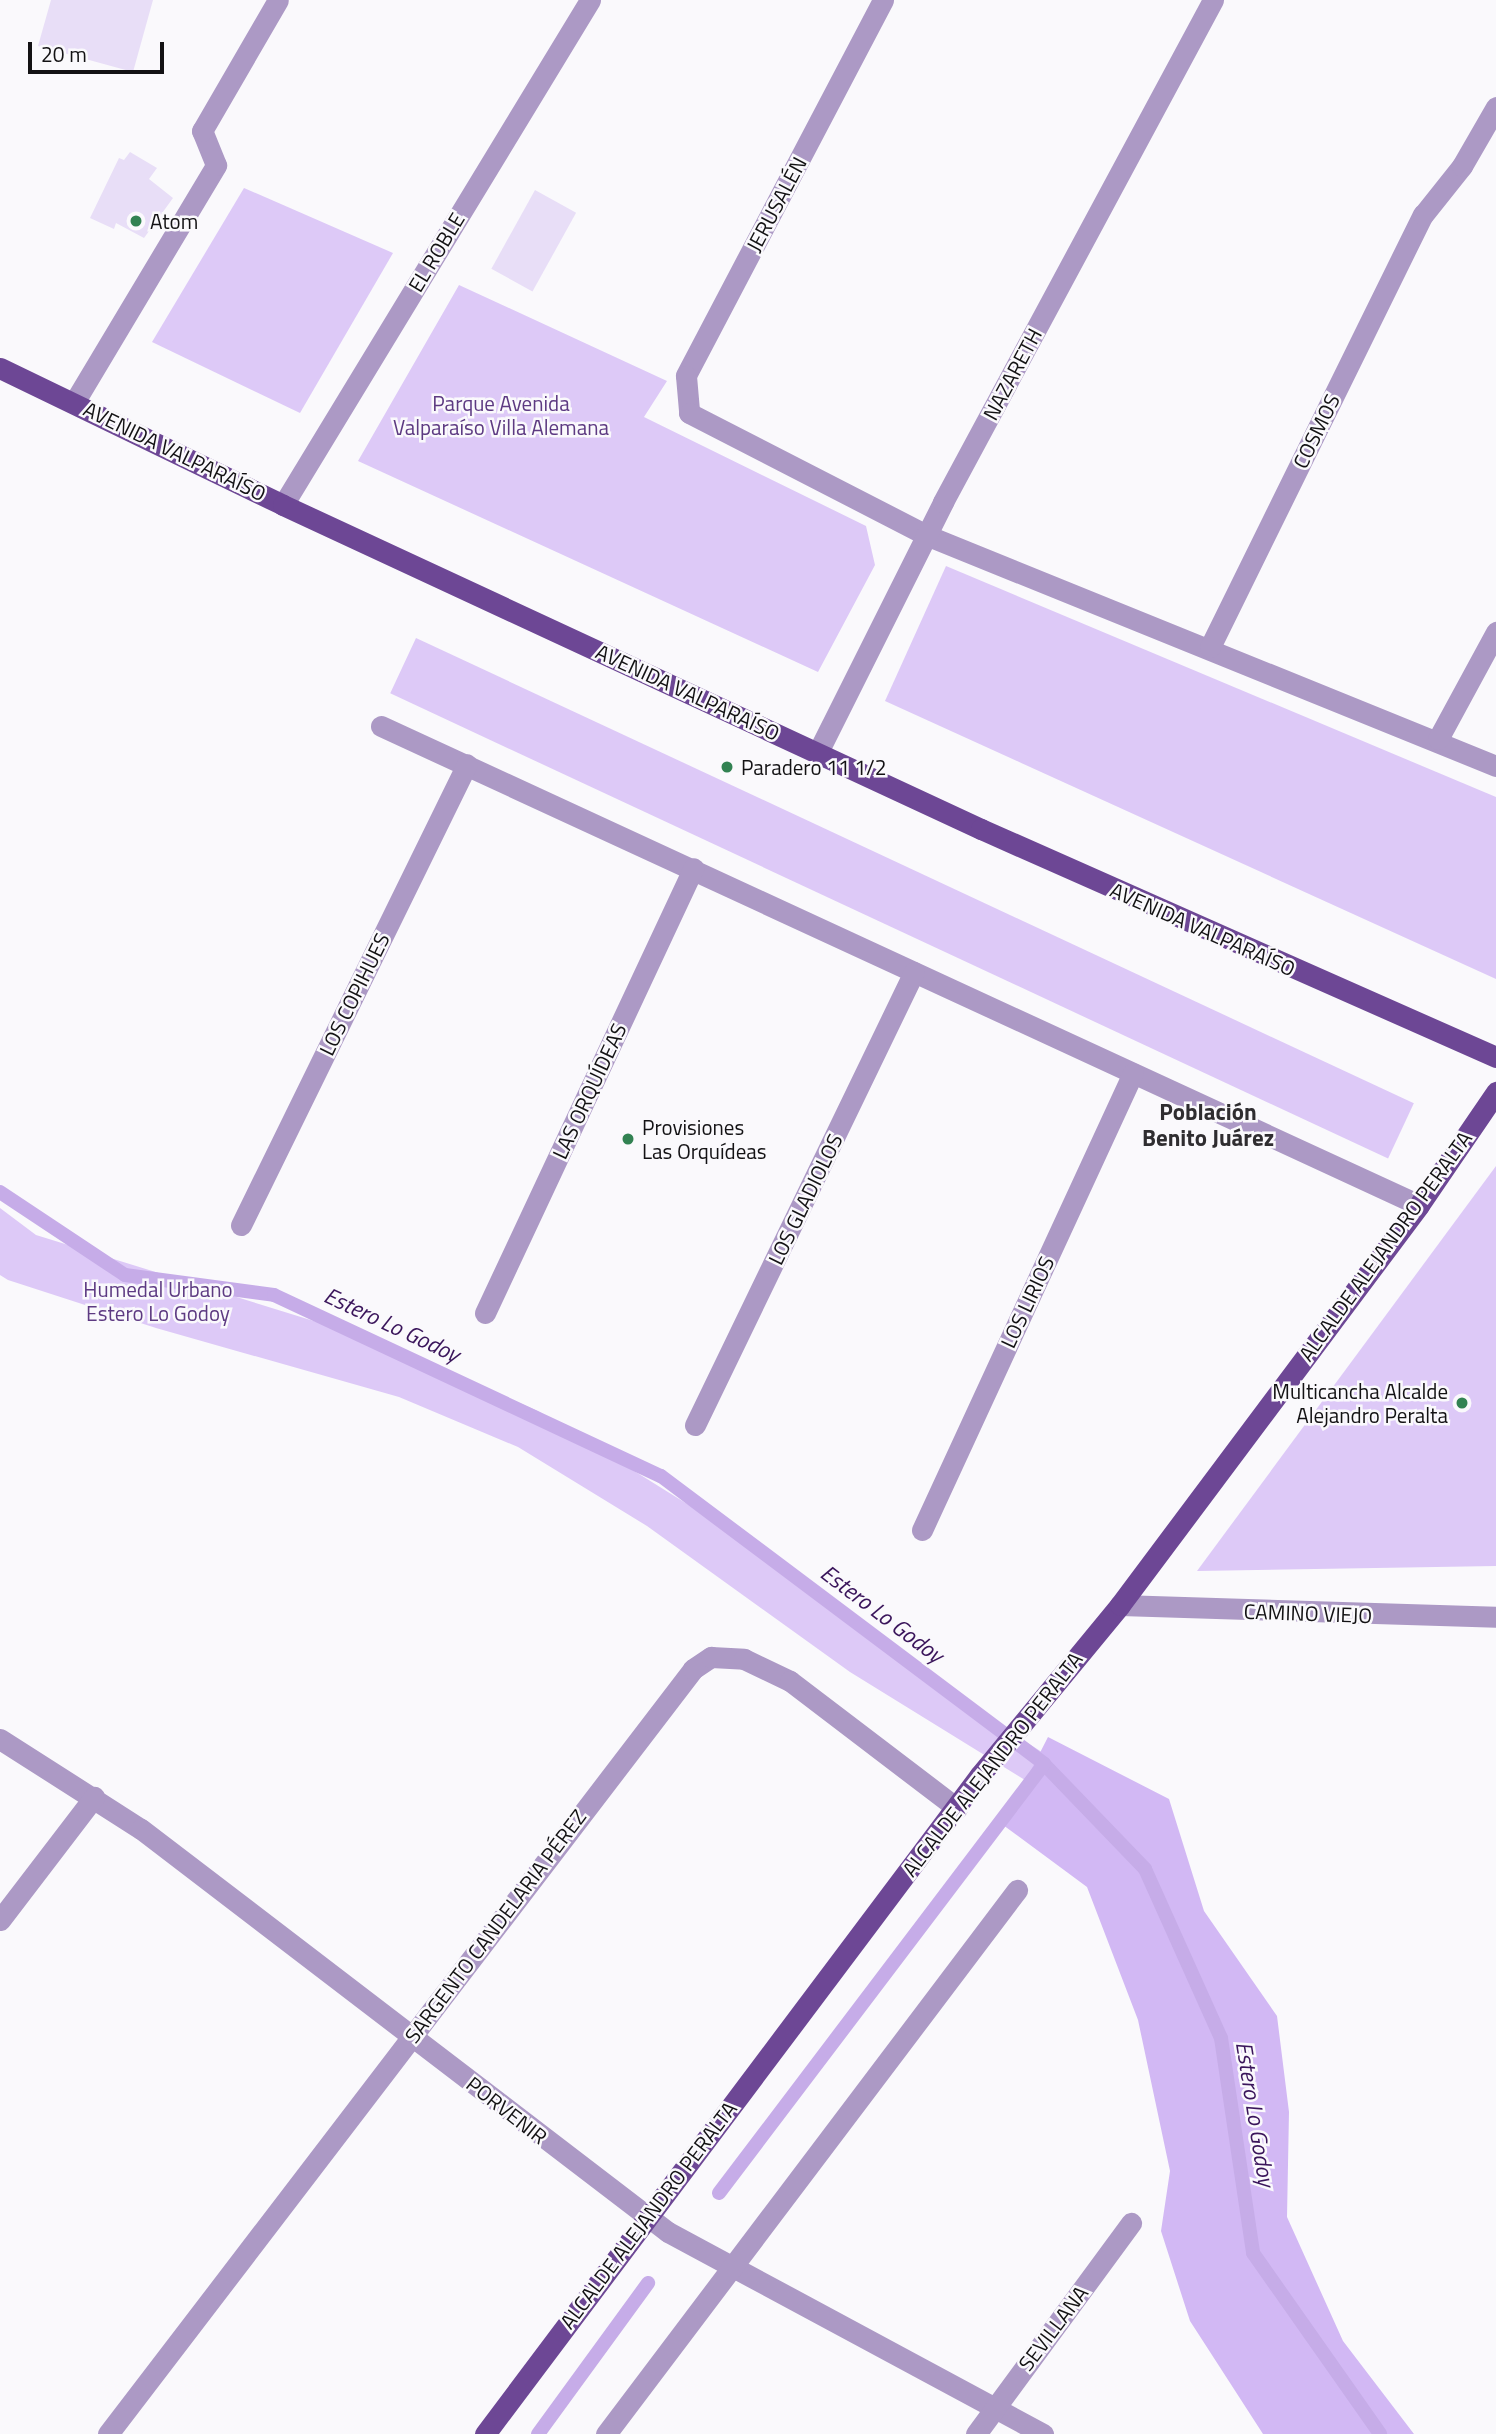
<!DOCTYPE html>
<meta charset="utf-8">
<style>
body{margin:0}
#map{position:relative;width:1496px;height:2434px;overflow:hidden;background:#faf9fc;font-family:"Titillium Web",sans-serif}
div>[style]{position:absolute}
.green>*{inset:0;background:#ddc9f7;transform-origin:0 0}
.forest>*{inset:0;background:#d2b8f4}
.stream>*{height:14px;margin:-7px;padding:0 7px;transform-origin:7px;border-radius:7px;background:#c6ace8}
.building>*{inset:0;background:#e8def7;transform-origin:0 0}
.minor>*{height:21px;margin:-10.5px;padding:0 10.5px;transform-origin:10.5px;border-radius:10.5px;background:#ac99c5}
.major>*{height:21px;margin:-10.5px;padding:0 10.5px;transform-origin:10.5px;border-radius:10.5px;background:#6d4795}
.dots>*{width:19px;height:19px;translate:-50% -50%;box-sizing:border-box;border:4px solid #faf9fc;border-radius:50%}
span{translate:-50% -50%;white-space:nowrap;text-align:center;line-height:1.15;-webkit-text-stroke:5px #faf9fc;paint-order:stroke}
.street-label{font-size:21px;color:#131214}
.poi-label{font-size:21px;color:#131214}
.left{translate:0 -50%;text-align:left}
.right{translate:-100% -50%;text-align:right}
.park-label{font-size:21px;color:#5d3a82}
.neighbourhood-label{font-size:23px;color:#2f2d30;font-weight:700}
.water-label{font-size:23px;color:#3a155b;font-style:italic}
.scale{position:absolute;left:28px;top:42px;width:136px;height:32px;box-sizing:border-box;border:4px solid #131214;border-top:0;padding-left:9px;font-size:21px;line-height:24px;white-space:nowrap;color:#131214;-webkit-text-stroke:5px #faf9fc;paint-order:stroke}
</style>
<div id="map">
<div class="green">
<i style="clip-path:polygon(244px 188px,393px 253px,300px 413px,152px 342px)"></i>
<i style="clip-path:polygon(459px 285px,667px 381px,644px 417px,866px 526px,875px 565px,818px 672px,358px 461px)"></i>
<i style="clip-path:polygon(946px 566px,1496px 797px,1496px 979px,885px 701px)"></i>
<i style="left:416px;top:638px;width:1101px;height:61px;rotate:25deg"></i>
<i style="clip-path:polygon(1496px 1166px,1496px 1566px,1197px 1571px)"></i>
<i style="clip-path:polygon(0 1208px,36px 1235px,372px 1339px,538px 1411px,692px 1507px,890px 1655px,1084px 1779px,1080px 1814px,850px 1672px,647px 1526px,518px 1447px,399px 1397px,156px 1328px,8px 1280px,0 1275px)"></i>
</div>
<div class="forest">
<i style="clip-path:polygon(1048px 1737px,1169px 1799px,1204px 1911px,1277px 2016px,1289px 2112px,1287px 2217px,1343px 2341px,1414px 2434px,1263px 2434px,1190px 2321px,1161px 2231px,1170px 2171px,1138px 2020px,1087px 1887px,1003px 1825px)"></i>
</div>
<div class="stream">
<i style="left:0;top:1192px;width:150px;rotate:33.6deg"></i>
<i style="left:125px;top:1275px;width:150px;rotate:7.6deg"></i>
<i style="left:274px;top:1295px;width:427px;rotate:25.1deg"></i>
<i style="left:661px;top:1476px;width:479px;rotate:36.9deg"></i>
<i style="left:1044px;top:1764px;width:146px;rotate:46.1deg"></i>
<i style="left:1145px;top:1869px;width:185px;rotate:65.8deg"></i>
<i style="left:1221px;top:2038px;width:217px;rotate:81.5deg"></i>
<i style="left:1253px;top:2253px;width:221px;rotate:54.9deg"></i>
<i style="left:719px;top:2193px;width:538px;rotate:-52.85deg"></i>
<i style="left:538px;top:2434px;width:187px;rotate:-53.9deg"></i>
</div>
<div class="building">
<i style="clip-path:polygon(51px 0,153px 0,133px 72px,38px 46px)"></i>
<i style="clip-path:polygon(130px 152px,157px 168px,149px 179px,173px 198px,144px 238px,116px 223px,114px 229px,90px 218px,119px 158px,124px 160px)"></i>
<i style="left:535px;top:190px;width:47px;height:90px;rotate:29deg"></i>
</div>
<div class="minor">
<i style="left:883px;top:0;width:424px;rotate:117.7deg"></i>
<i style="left:686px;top:376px;width:37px;rotate:85deg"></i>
<i style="left:689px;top:413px;width:267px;rotate:27.2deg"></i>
<i style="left:926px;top:535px;width:615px;rotate:22.06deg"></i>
<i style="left:75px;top:401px;width:275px;rotate:-59.1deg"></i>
<i style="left:216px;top:165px;width:37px;rotate:-112deg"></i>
<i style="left:202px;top:131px;width:151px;rotate:-59.9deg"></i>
<i style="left:283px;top:505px;width:591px;rotate:-58.7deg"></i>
<i style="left:1210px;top:647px;width:482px;rotate:-63.8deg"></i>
<i style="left:1423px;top:215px;width:63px;rotate:-51.5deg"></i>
<i style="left:1462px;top:166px;width:68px;rotate:-60deg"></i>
<i style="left:381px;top:726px;width:1143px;rotate:24.77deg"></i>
<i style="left:1438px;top:739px;width:122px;rotate:-61.5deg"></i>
<i style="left:818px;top:752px;width:280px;rotate:-63.4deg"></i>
<i style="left:943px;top:502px;width:570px;rotate:-61.73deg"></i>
<i style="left:241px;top:1225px;width:513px;rotate:-63.88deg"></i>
<i style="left:485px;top:1313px;width:491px;rotate:-64.9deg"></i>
<i style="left:695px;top:1425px;width:503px;rotate:-64.2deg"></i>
<i style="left:922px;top:1530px;width:503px;rotate:-65.22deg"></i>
<i style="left:1120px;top:1605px;width:376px;rotate:1.8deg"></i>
<i style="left:0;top:1739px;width:167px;rotate:32.6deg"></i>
<i style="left:141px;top:1829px;width:663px;rotate:37.41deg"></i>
<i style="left:668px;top:2232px;width:426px;rotate:28.3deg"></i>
<i style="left:0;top:1920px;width:155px;rotate:-52.6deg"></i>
<i style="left:108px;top:2434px;width:963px;rotate:-52.59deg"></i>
<i style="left:693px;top:1669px;width:22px;rotate:-34deg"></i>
<i style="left:711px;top:1657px;width:33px;rotate:3deg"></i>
<i style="left:744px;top:1659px;width:51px;rotate:25.6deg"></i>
<i style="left:790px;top:1681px;width:210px;rotate:37.3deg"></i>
<i style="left:606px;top:2434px;width:682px;rotate:-52.93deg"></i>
<i style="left:976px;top:2434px;width:262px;rotate:-53.7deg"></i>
</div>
<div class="major">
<i style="left:0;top:368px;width:314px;rotate:25.8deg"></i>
<i style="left:283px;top:505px;width:770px;rotate:24.9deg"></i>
<i style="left:981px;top:829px;width:563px;rotate:23.88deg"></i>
<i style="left:485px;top:2434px;width:824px;rotate:-53.09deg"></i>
<i style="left:980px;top:1775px;width:220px;rotate:-50.5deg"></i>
<i style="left:1120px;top:1605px;width:499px;rotate:-53.2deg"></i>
<i style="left:1419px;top:1205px;width:137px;rotate:-55.7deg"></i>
</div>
<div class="dots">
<i style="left:136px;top:221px;background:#328252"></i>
<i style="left:727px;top:767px;background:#328252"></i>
<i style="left:628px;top:1139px;background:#328252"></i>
<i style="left:1462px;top:1403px;background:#328252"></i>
</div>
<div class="street-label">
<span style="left:776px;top:204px;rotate:-62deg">JERUSALÉN</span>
<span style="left:436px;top:252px;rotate:-59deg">EL ROBLE</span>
<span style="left:1012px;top:374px;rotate:-62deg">NAZARETH</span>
<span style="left:1316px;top:431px;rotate:-64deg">COSMOS</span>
<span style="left:175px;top:451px;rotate:26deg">AVENIDA VALPARAÍSO</span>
<span style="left:688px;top:692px;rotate:25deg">AVENIDA VALPARAÍSO</span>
<span style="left:1203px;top:929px;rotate:24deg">AVENIDA VALPARAÍSO</span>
<span style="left:354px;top:994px;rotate:-64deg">LOS COPIHUES</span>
<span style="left:589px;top:1091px;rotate:-65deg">LAS ORQUÍDEAS</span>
<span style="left:805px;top:1199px;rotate:-64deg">LOS GLADIOLOS</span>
<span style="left:1385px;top:1246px;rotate:-54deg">ALCALDE ALEJANDRO PERALTA</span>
<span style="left:1027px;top:1302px;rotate:-65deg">LOS LIRIOS</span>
<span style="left:1308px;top:1613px;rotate:2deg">CAMINO VIEJO</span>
<span style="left:992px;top:1764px;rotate:-52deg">ALCALDE ALEJANDRO PERALTA</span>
<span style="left:495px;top:1926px;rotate:-53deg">SARGENTO CANDELARIA PÉREZ</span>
<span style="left:507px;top:2110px;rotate:38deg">PORVENIR</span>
<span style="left:648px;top:2215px;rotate:-53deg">ALCALDE ALEJANDRO PERALTA</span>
<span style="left:1053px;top:2328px;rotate:-53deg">SEVILLANA</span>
</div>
<div class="poi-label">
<span class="left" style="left:150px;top:221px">Atom</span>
<span class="left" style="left:741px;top:767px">Paradero 11 1/2</span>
<span class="left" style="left:642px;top:1139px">Provisiones<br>Las Orquídeas</span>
<span class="right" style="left:1448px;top:1403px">Multicancha Alcalde<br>Alejandro Peralta</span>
</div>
<div class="park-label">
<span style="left:501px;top:415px">Parque Avenida<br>Valparaíso Villa Alemana</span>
<span style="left:158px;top:1301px">Humedal Urbano<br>Estero Lo Godoy</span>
</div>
<div class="neighbourhood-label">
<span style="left:1208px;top:1125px">Población<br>Benito Juárez</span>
</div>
<div class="water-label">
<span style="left:392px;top:1325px;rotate:25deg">Estero Lo Godoy</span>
<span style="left:882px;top:1614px;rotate:37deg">Estero Lo Godoy</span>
<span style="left:1255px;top:2114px;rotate:81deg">Estero Lo Godoy</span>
</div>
<div class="scale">20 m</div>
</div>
